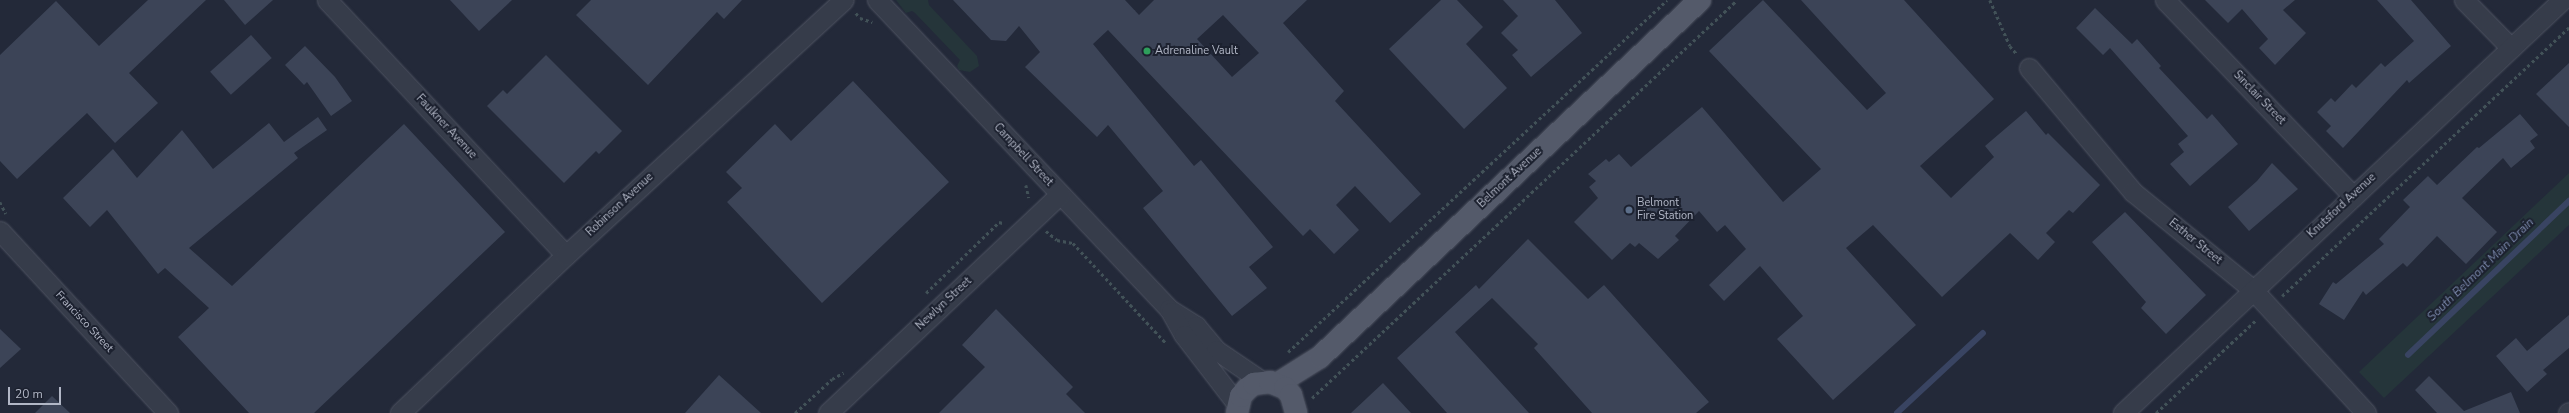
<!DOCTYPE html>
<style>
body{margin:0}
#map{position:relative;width:2569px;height:413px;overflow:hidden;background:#232939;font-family:"Nunito Sans",sans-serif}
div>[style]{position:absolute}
.green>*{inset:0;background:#25353a}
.stream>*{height:5.5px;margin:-2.75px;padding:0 2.75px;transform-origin:2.75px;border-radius:2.75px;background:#394462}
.building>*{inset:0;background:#3c4457;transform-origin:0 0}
.path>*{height:2.5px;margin-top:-1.25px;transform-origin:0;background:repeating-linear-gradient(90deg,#425258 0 3px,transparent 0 6px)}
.roads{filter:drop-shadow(0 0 1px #4f5462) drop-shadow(0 0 1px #4f5462)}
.minor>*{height:19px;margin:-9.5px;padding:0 9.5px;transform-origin:9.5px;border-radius:9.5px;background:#363c4a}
.major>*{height:22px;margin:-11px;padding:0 11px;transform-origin:11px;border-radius:11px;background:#545a6a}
.dots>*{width:11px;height:11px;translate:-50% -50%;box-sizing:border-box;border:2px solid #1c212f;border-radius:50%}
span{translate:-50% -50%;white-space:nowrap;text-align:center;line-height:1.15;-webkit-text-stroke:4px #1c212f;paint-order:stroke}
.poi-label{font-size:11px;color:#b2b7c6}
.left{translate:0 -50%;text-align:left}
.street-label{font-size:11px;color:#b2b7c6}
.water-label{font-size:12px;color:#7b89ac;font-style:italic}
.scale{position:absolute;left:8px;top:387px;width:53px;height:18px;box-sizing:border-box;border:2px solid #b2b7c6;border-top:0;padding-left:5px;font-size:12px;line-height:14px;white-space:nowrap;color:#b2b7c6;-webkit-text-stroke:3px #1c212f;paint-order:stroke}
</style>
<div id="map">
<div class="green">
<i style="clip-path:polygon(896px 0,928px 0,929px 5px,977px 56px,979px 66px,970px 72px,959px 70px,957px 66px,960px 60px,915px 13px,912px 11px,906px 13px)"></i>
<i style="clip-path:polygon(2569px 173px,2569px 225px,2384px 398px,2359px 372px)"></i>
</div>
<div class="stream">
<i style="left:2408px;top:355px;width:223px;rotate:-43.7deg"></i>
<i style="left:1897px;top:413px;width:117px;rotate:-42.9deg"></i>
</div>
<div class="building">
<i style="clip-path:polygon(148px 0,206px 0,129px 73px,158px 103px,115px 143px,87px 113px,17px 179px,0 161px,0 55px,56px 1px,99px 46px)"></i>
<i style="clip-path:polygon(224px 0,273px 0,245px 25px)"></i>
<i style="clip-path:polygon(450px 0,512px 0,479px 31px)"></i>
<i style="clip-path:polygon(591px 0,742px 0,724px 19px,717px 12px,648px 85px,576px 15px)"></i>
<i style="clip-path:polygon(evenodd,953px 0,1125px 0,1139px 15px,1154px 0,1307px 0,1283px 23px,1344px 91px,1335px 101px,1421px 194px,1390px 223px,1355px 186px,1336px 205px,1359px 230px,1334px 254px,1310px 229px,1303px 236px,1108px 30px,1093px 44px,1194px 166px,1201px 160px,1273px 247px,1249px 267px,1267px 288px,1232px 316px,1143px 208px,1163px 191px,1108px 125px,1097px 137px,1025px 67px,1040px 52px,1019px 26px,1006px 41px,991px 40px,953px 0,1223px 15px,1259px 53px,1232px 77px,1197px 39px,1223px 15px)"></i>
<i style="clip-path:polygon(1441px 0,1457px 0,1483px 27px,1466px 44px,1507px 88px,1464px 129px,1389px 49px)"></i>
<i style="clip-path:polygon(1503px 0,1555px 0,1582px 33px,1531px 77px,1512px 55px,1518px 50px,1501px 33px,1518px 16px)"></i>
<i style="clip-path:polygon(1763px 0,1867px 110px,1886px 93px,1801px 0,1904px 0,1994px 99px,1920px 166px,1951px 198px,1994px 157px,1985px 146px,2026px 111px,2046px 135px,2048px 133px,2100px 185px,2073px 213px,2069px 210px,2046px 233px,2055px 242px,2038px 260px,2010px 233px,1942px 297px,1873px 225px,1846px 248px,1916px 325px,1833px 400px,1777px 339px,1803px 316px,1760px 266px,1724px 301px,1709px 285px,1746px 249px,1725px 225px,1717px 232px,1699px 211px,1675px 236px,1679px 240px,1658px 259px,1639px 243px,1635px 247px,1630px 243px,1612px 260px,1574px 222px,1598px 198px,1589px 187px,1596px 181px,1588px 174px,1606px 159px,1609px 162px,1619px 154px,1631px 167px,1702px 107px,1783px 202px,1821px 169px,1709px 51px)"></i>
<i style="clip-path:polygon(2205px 0,2295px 0,2283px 10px,2306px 33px,2275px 65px,2259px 48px,2268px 39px,2242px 9px,2228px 23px)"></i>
<i style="clip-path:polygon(2377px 0,2411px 0,2451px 46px,2409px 83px,2407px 80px,2343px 148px,2326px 131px,2331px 126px,2317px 112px,2331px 98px,2335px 102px,2352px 84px,2356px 88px,2381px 63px,2385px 67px,2414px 41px)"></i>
<i style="clip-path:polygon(2095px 8px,2132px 44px,2137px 39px,2161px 66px,2159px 68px,2207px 119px,2212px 114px,2238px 144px,2190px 186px,2170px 164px,2184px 152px,2178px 144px,2188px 136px,2110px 48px,2103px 55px,2076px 28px)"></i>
<i style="left:251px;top:35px;width:31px;height:55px;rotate:48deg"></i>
<i style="clip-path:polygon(305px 46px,335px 77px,352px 101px,331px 116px,307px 82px,304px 85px,285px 65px)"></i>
<i style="clip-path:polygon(546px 55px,622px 131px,599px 154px,596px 151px,564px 183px,487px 106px,503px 90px,507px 94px)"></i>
<i style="clip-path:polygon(2569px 63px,2569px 127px,2536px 94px)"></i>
<i style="clip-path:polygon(853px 81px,949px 182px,822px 303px,727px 202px,742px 188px,726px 172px,775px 124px,791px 141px)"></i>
<i style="clip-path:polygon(2520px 114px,2538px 135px,2530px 141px,2535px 148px,2511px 168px,2503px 158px,2462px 198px,2497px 232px,2466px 264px,2437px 236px,2407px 267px,2403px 263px,2366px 295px,2363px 291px,2344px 320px,2319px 304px,2333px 282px,2336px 284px,2384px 244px,2379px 239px,2410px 207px,2403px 200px,2428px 176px,2437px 185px,2477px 147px,2479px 148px)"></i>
<i style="clip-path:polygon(318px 117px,327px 130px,294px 153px,298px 158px,189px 248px,232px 286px,404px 124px,505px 232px,314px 413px,249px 413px,178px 337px,209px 308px,165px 268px,158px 274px,107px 210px,90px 227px,63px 198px,113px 149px,137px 178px,182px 130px,213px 169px,269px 123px,284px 142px)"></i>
<i style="clip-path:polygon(2272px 163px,2298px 189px,2249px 231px,2228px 207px,2257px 181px)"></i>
<i style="clip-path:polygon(2125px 212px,2206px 295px,2166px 334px,2141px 308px,2146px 302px,2092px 242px)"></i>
<i style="clip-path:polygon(1528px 239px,1588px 299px,1604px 285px,1709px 402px,1696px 413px,1592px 413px,1534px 348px,1538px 344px,1492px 298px,1455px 332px,1529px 413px,1447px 413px,1397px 358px,1476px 285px,1479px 289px)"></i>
<i style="clip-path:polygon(996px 309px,1073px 387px,1066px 394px,1085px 413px,939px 413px,985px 367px,962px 345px)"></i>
<i style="clip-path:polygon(2569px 315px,2569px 348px,2543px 370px,2547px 374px,2527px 392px,2496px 356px,2516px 338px,2527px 351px)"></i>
<i style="clip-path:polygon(0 329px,21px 349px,0 368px)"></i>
<i style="clip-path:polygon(719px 375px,761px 413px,685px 413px)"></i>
<i style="clip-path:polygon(2429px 376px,2464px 411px,2511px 392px,2520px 413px,2437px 413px,2415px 390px)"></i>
<i style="clip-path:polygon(1383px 383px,1411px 413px,1351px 413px)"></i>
<i style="clip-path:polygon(52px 396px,70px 413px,35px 413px)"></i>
</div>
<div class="path">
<i style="left:1990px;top:0;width:50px;rotate:66.5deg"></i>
<i style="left:2010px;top:46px;width:11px;rotate:49deg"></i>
<i style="left:856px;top:13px;width:6px;rotate:51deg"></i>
<i style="left:860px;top:18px;width:13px;rotate:18deg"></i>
<i style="left:1026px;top:185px;width:13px;rotate:77deg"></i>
<i style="left:0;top:202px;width:13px;rotate:63deg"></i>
<i style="left:1046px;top:231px;width:14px;rotate:39deg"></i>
<i style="left:1057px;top:240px;width:16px;rotate:11deg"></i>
<i style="left:1073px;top:243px;width:137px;rotate:47.1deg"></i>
<i style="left:926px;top:293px;width:102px;rotate:-44.2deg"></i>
<i style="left:999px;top:222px;width:4px;rotate:14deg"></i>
<i style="left:2282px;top:296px;width:393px;rotate:-43.1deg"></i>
<i style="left:1288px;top:352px;width:517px;rotate:-42.88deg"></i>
<i style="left:1312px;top:398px;width:582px;rotate:-43.12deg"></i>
<i style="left:795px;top:413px;width:50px;rotate:-42.6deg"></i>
<i style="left:832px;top:379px;width:13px;rotate:-29deg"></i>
<i style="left:2156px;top:413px;width:137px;rotate:-42.9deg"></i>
</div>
<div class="roads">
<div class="minor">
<i style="left:327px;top:0;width:349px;rotate:46.9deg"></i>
<i style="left:877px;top:0;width:425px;rotate:46.6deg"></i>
<i style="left:1169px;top:309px;width:32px;rotate:32deg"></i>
<i style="left:1196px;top:326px;width:31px;rotate:50deg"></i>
<i style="left:1216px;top:350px;width:57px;rotate:34.2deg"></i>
<i style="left:2165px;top:0;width:272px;rotate:46.2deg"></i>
<i style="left:2464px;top:0;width:67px;rotate:45.6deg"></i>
<i style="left:2029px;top:68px;width:162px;rotate:50deg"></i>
<i style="left:2133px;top:192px;width:155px;rotate:39.2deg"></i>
<i style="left:2253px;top:290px;width:167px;rotate:47.4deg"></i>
<i style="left:0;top:231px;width:248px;rotate:47.3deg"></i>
<i style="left:1171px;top:312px;width:26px;rotate:61deg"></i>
<i style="left:1184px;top:335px;width:87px;rotate:52.5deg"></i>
<i style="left:400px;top:413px;width:229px;rotate:-43.6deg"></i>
<i style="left:566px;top:255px;width:377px;rotate:-42.6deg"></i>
<i style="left:828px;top:413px;width:319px;rotate:-43.3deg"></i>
<i style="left:2123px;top:413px;width:603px;rotate:-43.25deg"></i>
<i style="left:2568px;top:413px;width:1px;rotate:-45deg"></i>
</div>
<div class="major">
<i style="left:1277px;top:384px;width:51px;rotate:-32.1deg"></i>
<i style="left:1320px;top:357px;width:521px;rotate:-43.21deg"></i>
<i style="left:1237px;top:413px;width:17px;rotate:-77deg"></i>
<i style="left:1241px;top:396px;width:9px;rotate:-49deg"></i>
<i style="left:1247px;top:389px;width:9px;rotate:-36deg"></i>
<i style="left:1254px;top:384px;width:16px;rotate:-7deg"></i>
<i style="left:1270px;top:382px;width:16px;rotate:22deg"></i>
<i style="left:1285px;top:388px;width:9px;rotate:49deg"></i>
<i style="left:1291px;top:395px;width:19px;rotate:74deg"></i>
</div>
</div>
<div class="dots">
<i style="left:1147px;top:51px;background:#2e9e5b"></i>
<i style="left:1629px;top:210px;background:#5c6f8a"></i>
</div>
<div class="poi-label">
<span class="left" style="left:1155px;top:51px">Adrenaline Vault</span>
<span class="left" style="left:1637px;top:210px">Belmont<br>Fire Station</span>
</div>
<div class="street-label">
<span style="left:2259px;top:98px;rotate:46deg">Sinclair Street</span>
<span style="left:446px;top:127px;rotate:47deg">Faulkner Avenue</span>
<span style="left:1023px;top:155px;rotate:47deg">Campbell Street</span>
<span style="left:1510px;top:178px;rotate:-43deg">Belmont Avenue</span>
<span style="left:620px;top:205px;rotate:-43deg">Robinson Avenue</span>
<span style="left:2342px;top:206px;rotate:-43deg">Knutsford Avenue</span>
<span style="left:2195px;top:242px;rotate:39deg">Esther Street</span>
<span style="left:944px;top:304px;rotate:-43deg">Newlyn Street</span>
<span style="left:84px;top:322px;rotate:47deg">Francisco Street</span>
</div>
<div class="water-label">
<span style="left:2481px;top:270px;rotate:-44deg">South Belmont Main Drain</span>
</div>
<div class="scale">20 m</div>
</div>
